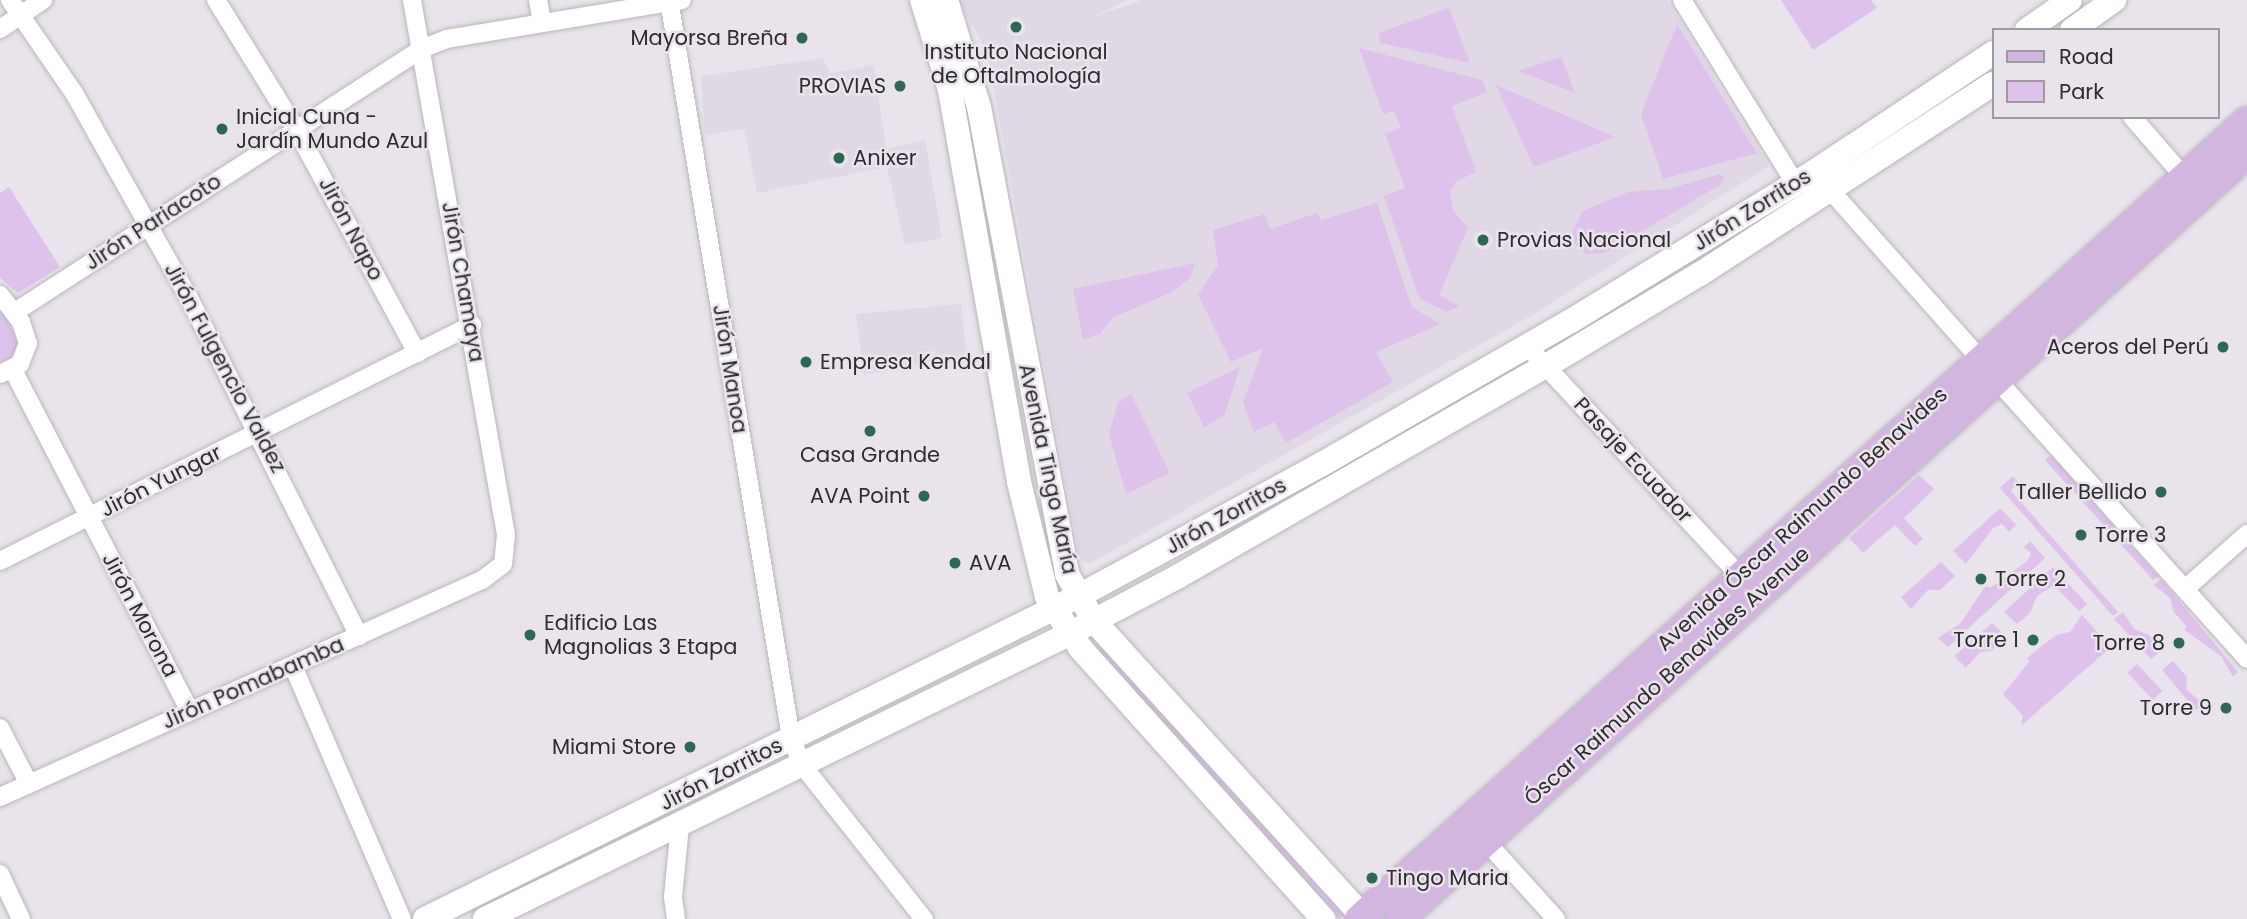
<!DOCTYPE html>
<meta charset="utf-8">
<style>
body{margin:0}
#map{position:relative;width:2247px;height:919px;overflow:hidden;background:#e9e4eb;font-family:Poppins,sans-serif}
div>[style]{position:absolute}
.built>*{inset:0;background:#e1d8e5}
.green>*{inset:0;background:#dec2eb;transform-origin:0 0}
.roads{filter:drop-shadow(0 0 2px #bbb6bd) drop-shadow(0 0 2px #bbb6bd)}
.minor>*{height:18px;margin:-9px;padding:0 9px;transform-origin:9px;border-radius:9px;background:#fff}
.secondary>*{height:24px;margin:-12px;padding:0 12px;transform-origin:12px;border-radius:12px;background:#fff}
.primary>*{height:28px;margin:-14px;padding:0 14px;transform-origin:14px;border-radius:14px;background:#d3b6e0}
.dots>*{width:19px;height:19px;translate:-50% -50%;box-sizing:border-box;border:4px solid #e9e4eb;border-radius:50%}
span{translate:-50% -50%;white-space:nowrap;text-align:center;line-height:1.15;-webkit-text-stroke:5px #e9e4eb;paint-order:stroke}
.poi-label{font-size:21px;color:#2e2c2f}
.right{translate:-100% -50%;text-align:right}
.left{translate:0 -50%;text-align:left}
.street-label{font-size:21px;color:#2e2c2f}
.legend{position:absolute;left:1992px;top:28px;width:228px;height:91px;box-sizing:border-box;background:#e9e4eb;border:2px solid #9e9aa0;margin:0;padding:9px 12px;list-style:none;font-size:21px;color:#2e2c2f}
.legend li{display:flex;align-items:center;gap:14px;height:35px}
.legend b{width:35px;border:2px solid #9e9aa0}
</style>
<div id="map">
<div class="built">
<i style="clip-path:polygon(959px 0,1128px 0,1092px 17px,1142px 0,1667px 0,1769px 166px,1529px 317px,1089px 564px,1080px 560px,987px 52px)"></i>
<i style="clip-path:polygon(822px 58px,830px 73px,874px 65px,886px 149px,925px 140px,942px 238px,905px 245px,887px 167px,757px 193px,744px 129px,705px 135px,701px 76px)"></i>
<i style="clip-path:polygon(961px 304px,967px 355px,864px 375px,856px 314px)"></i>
</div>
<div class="green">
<i style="clip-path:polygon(1781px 0,1871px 0,1877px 8px,1813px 50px)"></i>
<i style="clip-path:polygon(1449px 8px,1470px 63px,1381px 43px,1378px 33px)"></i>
<i style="clip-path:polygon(1677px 24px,1757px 153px,1663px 179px,1641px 114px)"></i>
<i style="clip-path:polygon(1359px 48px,1482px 80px,1487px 92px,1452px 106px,1476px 172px,1457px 181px,1450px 192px,1453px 210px,1468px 228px,1439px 295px,1460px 306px,1447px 312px,1419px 298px,1384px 196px,1405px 188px,1385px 134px,1401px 128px,1394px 111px,1383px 114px)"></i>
<i style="clip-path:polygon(1561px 57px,1575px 93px,1518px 71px)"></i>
<i style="clip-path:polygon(1496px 85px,1615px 137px,1534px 167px)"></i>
<i style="clip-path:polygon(1720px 174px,1725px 178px,1720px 185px,1605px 253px,1586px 254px,1575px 244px,1573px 230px,1583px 211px,1628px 192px,1668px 189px)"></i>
<i style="clip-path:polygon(9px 187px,60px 267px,18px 293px,0 278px,0 193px)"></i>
<i style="clip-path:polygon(1377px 203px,1412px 307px,1440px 324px,1376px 352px,1393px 382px,1286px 443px,1274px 422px,1254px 432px,1243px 402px,1263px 348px,1231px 362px,1198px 295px,1218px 265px,1213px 230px,1265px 214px,1270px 229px,1317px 213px,1321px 220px)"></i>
<i style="clip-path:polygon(1195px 263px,1190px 278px,1172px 292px,1112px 318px,1100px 334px,1083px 340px,1073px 289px)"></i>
<i style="clip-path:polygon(0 304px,19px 344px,9px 362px,0 362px)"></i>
<i style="clip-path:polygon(1240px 367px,1224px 416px,1204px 427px,1187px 393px)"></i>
<i style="clip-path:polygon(1131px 394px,1170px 473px,1126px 494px,1109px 434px,1118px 402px)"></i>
<i style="clip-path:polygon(2051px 455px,2158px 576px,2153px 580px,2045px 460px)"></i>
<i style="clip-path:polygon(1919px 475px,1934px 489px,1904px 518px,1923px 539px,1915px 546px,1895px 525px,1863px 553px,1849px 538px)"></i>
<i style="clip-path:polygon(2013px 476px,2018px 482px,2011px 491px,2118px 612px,2113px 616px,2000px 488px)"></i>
<i style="clip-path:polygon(2000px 508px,2016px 525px,2009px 532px,2002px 524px,1993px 528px,1966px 564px,1953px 551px)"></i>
<i style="clip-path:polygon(2030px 541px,2045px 558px,1948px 647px,1938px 638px,1961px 623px,1986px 585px,1990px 588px,2027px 561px,2031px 554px,2024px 547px)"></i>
<i style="clip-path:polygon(1941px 562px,1955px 576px,1940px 590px,1928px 590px,1911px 609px,1901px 597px)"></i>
<i style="clip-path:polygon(2053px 567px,2087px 604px,2079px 611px,2054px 585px,2037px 596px,2030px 613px,2017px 624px,2004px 612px)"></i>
<i style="clip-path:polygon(2161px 579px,2238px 672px,2233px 677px,2221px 656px,2184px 630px,2187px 627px,2173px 611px,2170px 598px,2154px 585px)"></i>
<i style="clip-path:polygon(2123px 612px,2134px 629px,2149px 635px,2162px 650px,2151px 659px,2114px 619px)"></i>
<i style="clip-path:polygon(2082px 615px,2111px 647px,2021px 726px,2023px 716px,2003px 694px,2030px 661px,2027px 658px,2056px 635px,2070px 632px)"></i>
<i style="clip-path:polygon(1992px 623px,2006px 637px,1991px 651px,1980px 652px,1966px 668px,1954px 656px)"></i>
<i style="clip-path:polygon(1105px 643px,1347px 913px,1339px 919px,1096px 651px)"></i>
<i style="clip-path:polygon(2173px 661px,2187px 677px,2186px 689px,2203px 704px,2196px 710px,2162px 670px)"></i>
<i style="left:2137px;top:664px;width:37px;height:13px;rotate:47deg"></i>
</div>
<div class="roads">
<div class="minor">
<i style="left:10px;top:0;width:113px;rotate:55.5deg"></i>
<i style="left:74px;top:93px;width:231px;rotate:60.7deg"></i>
<i style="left:187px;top:294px;width:383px;rotate:63.3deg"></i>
<i style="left:216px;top:0;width:152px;rotate:58.2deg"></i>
<i style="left:296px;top:129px;width:255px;rotate:61.6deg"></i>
<i style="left:538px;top:0;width:23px;rotate:80deg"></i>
<i style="left:669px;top:0;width:748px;rotate:80.61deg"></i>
<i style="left:791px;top:738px;width:30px;rotate:67deg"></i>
<i style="left:803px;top:766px;width:195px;rotate:51.7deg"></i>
<i style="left:1682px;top:0;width:215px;rotate:58.3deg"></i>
<i style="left:0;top:29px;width:52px;rotate:-34deg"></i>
<i style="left:2132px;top:117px;width:81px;rotate:49deg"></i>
<i style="left:1823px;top:182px;width:238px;rotate:48.4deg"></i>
<i style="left:0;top:295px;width:34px;rotate:52deg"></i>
<i style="left:21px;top:322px;width:22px;rotate:72deg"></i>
<i style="left:28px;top:343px;width:22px;rotate:111deg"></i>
<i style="left:20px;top:364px;width:22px;rotate:153deg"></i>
<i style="left:15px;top:312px;width:484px;rotate:-32.9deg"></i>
<i style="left:421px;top:49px;width:28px;rotate:-21deg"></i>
<i style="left:447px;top:39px;width:238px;rotate:-9.4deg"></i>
<i style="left:1528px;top:347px;width:309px;rotate:47.2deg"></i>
<i style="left:13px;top:370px;width:384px;rotate:62.6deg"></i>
<i style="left:1997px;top:380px;width:375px;rotate:48.1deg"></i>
<i style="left:0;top:561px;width:528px;rotate:-26.57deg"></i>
<i style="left:2185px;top:589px;width:83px;rotate:-41.6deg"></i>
<i style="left:293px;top:666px;width:275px;rotate:66.7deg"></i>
<i style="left:0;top:728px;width:63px;rotate:62.6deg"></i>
<i style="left:0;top:797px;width:529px;rotate:-24.24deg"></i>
<i style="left:482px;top:580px;width:26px;rotate:-37deg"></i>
<i style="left:503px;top:564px;width:29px;rotate:-84deg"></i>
<i style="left:506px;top:535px;width:543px;rotate:-99.97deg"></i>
<i style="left:1481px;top:836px;width:112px;rotate:47.9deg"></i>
<i style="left:0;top:874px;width:50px;rotate:65deg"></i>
<i style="left:676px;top:919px;width:22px;rotate:-98deg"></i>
<i style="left:673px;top:897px;width:72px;rotate:-84.4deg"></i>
</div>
<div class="secondary">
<i style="left:922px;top:0;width:94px;rotate:72.7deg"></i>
<i style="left:950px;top:90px;width:398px;rotate:80deg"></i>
<i style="left:1019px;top:482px;width:118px;rotate:76.3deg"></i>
<i style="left:1047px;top:597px;width:62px;rotate:56.8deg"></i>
<i style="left:1081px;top:649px;width:363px;rotate:48.1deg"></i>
<i style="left:946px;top:0;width:112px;rotate:72.9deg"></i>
<i style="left:979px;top:107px;width:475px;rotate:79.3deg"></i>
<i style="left:1067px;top:574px;width:54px;rotate:60.1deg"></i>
<i style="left:1094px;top:621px;width:403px;rotate:47.7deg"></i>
<i style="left:2027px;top:30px;width:52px;rotate:-34.9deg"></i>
<i style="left:2072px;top:30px;width:52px;rotate:-35.5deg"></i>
<i style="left:425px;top:919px;width:727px;rotate:-26.28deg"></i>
<i style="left:1077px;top:597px;width:279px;rotate:-28.5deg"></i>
<i style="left:1322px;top:464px;width:287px;rotate:-29.9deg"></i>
<i style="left:1571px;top:321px;width:285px;rotate:-31.5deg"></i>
<i style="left:1814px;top:172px;width:215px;rotate:-33.6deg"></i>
<i style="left:485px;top:919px;width:650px;rotate:-26.01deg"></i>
<i style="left:1069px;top:634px;width:122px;rotate:-27.8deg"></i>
<i style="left:1177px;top:577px;width:425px;rotate:-29.8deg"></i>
<i style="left:1546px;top:366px;width:179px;rotate:-30.9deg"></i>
<i style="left:1700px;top:274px;width:349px;rotate:-33deg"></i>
</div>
<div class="primary">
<i style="left:1359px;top:919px;width:1194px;rotate:-41.94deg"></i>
<i style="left:1400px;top:919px;width:1141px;rotate:-42.09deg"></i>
</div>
</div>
<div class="dots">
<i style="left:1016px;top:27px;background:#2c6853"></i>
<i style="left:802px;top:38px;background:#2c6853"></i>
<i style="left:900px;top:86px;background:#2c6853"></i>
<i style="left:222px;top:129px;background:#2c6853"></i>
<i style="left:839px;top:158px;background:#2c6853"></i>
<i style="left:1483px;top:240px;background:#2c6853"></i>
<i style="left:2223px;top:347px;background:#2c6853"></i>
<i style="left:806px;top:362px;background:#2c6853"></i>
<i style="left:870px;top:431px;background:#2c6853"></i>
<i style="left:2161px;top:492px;background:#2c6853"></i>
<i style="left:924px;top:496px;background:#2c6853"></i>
<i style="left:2081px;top:535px;background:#2c6853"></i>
<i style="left:955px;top:563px;background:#2c6853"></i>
<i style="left:1981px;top:579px;background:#2c6853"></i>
<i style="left:530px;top:635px;background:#2c6853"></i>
<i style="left:2033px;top:640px;background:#2c6853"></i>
<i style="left:2179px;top:643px;background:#2c6853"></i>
<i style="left:2226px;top:708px;background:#2c6853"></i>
<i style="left:690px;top:747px;background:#2c6853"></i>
<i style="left:1372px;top:878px;background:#2c6853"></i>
</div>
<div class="poi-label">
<span class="right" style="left:788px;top:38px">Mayorsa Breña</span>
<span style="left:1016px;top:64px">Instituto Nacional<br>de Oftalmología</span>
<span class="right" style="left:886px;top:86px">PROVIAS</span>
<span class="left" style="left:236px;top:129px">Inicial Cuna -<br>Jardín Mundo Azul</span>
<span class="left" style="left:853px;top:158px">Anixer</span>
<span class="left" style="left:1497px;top:240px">Provias Nacional</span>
<span class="right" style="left:2209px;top:347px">Aceros del Perú</span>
<span class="left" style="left:820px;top:362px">Empresa Kendal</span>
<span style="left:870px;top:455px">Casa Grande</span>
<span class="right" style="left:2147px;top:492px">Taller Bellido</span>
<span class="right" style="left:910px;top:496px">AVA Point</span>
<span class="left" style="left:2095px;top:535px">Torre 3</span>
<span class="left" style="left:969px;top:563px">AVA</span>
<span class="left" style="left:1995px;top:579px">Torre 2</span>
<span class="left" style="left:544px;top:635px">Edificio Las<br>Magnolias 3 Etapa</span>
<span class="right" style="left:2019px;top:640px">Torre 1</span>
<span class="right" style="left:2165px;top:643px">Torre 8</span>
<span class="right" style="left:2212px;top:708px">Torre 9</span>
<span class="right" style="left:676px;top:747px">Miami Store</span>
<span class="left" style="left:1386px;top:878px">Tingo Maria</span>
</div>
<div class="street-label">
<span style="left:1752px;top:210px;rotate:-32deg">Jirón Zorritos</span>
<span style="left:153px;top:222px;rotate:-33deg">Jirón Pariacoto</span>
<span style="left:351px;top:229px;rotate:62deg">Jirón Napo</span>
<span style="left:463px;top:282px;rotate:80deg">Jirón Chamaya</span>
<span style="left:225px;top:368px;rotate:62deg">Jirón Fulgencio Valdez</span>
<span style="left:730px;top:369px;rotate:81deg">Jirón Manoa</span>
<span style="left:1633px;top:460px;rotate:47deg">Pasaje Ecuador</span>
<span style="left:1048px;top:469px;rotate:78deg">Avenida Tingo María</span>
<span style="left:161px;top:481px;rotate:-27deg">Jirón Yungar</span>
<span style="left:1226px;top:516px;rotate:-29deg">Jirón Zorritos</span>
<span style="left:1802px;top:519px;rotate:-42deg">Avenida Óscar Raimundo Benavides</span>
<span style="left:140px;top:615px;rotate:62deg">Jirón Morona</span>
<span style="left:1667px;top:676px;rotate:-42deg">Óscar Raimundo Benavides Avenue</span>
<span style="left:253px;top:683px;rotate:-24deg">Jirón Pomabamba</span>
<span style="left:721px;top:774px;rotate:-27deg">Jirón Zorritos</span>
</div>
<ul class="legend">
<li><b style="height:9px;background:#d3b6e0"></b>Road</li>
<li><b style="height:19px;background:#dec2eb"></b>Park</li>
</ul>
</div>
